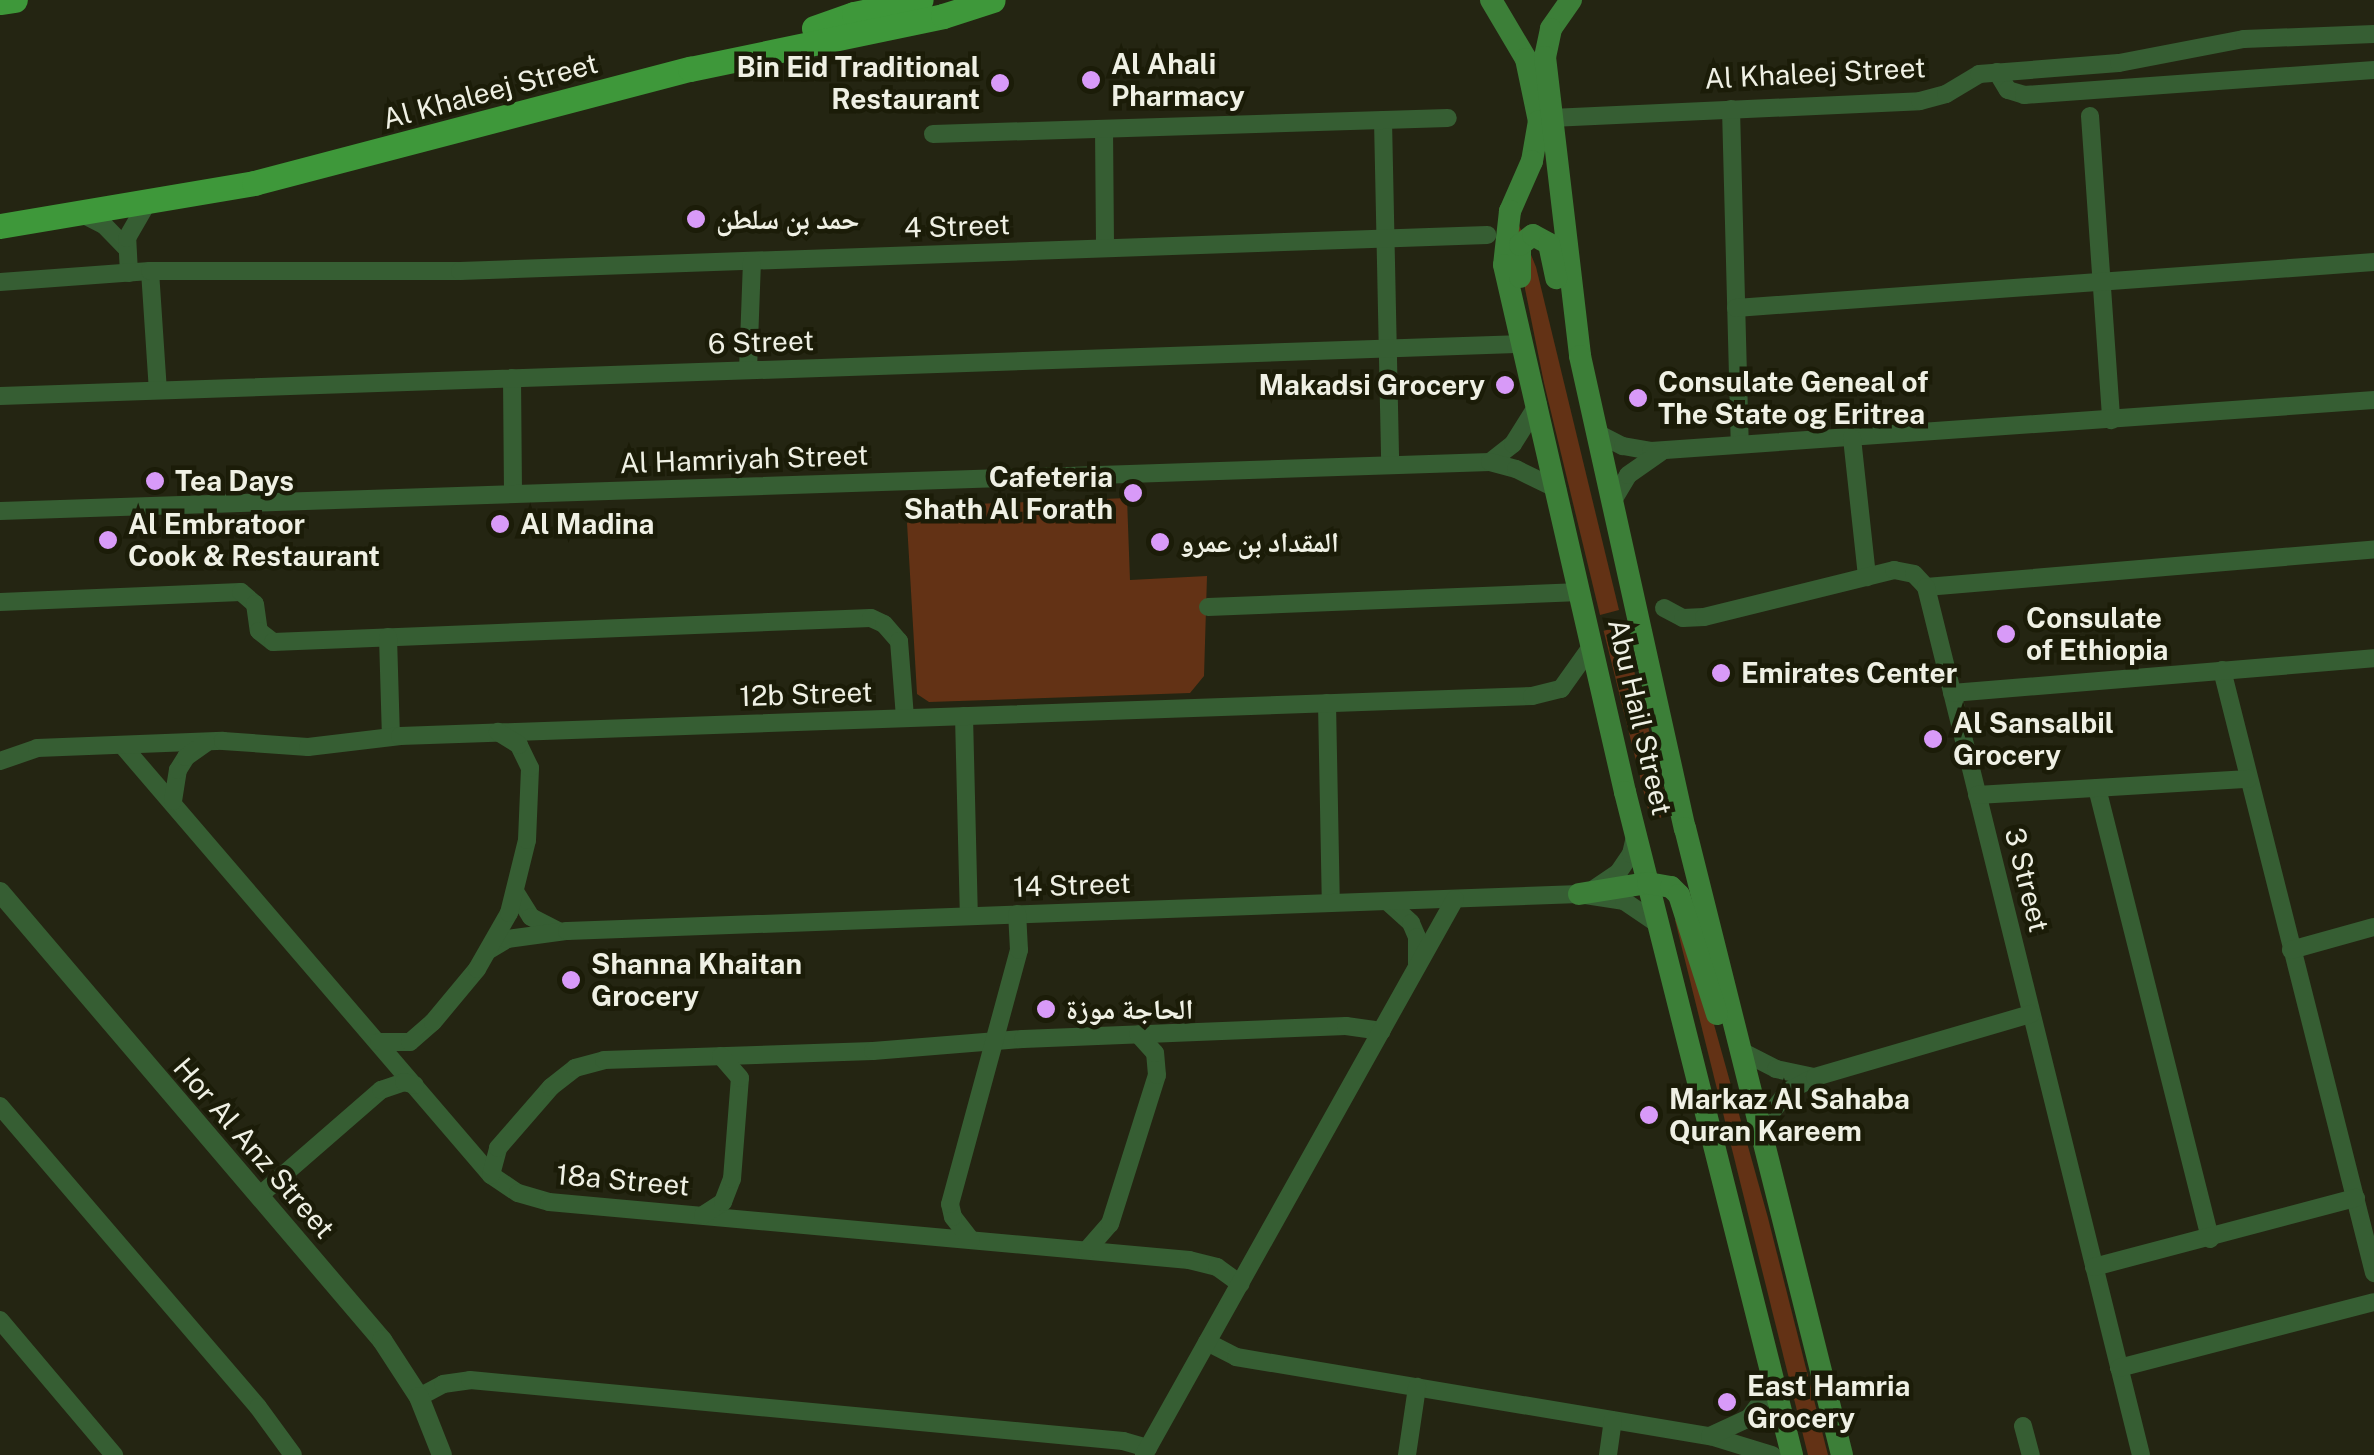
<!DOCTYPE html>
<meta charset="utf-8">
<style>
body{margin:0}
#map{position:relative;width:2374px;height:1455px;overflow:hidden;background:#242512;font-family:"Public Sans","Noto Naskh Arabic",sans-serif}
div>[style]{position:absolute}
.green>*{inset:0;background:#633215;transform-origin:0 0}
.minor>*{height:18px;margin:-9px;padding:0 9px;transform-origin:9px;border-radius:9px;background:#365e33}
.tertiary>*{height:20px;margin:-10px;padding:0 10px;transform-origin:10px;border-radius:10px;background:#365e33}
.secondary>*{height:22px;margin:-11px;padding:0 11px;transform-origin:11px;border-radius:11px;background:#3c7f38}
.primary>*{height:25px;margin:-12.5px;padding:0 12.5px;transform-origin:12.5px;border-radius:12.5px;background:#3e983a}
.dots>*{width:28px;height:28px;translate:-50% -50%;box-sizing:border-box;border:5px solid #1b1c08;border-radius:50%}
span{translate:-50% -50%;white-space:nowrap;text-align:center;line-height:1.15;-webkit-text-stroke:9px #1b1c08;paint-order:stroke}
.poi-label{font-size:28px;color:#eff0e4;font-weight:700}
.left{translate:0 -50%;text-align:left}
.right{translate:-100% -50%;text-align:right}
.street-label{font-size:28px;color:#eff0e4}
</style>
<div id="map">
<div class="green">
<i style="clip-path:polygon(1518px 223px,1536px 267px,1619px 610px,1600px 615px,1544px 383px,1512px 224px)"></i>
<i style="clip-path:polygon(1127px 498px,1130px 580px,1207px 576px,1204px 676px,1190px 693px,929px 702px,917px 694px,907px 523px,926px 506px)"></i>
<i style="left:1623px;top:626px;width:195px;height:20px;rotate:76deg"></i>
<i style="clip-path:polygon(1684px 917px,1768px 1218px,1828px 1455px,1808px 1455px,1675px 920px)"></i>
</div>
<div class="minor">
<i style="left:1997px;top:72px;width:21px;rotate:59deg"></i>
<i style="left:2008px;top:90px;width:17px;rotate:17deg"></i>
<i style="left:2024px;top:95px;width:351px;rotate:-4.1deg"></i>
<i style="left:1731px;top:109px;width:335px;rotate:88.5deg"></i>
<i style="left:2090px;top:116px;width:305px;rotate:86deg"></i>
<i style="left:1551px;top:118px;width:369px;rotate:-2.6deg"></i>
<i style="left:1920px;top:101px;width:27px;rotate:-15deg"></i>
<i style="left:1946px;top:94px;width:39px;rotate:-31deg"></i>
<i style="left:1979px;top:74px;width:140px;rotate:-4.5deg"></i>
<i style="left:2119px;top:63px;width:127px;rotate:-10.9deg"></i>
<i style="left:2244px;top:39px;width:130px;rotate:-2.2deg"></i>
<i style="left:1383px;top:120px;width:345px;rotate:88.8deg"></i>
<i style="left:1104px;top:129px;width:119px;rotate:89.5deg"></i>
<i style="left:933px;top:134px;width:515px;rotate:-1.78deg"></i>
<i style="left:84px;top:215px;width:22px;rotate:27deg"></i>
<i style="left:104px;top:225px;width:30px;rotate:46deg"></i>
<i style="left:150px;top:271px;width:119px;rotate:86.2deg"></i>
<i style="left:129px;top:273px;width:35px;rotate:-93deg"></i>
<i style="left:127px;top:238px;width:39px;rotate:-60deg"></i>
<i style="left:0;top:282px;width:150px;rotate:-4.2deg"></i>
<i style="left:150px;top:271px;width:310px"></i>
<i style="left:460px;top:271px;width:1028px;rotate:-2.01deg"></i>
<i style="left:1736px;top:308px;width:640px;rotate:-4.12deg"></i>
<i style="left:748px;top:370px;width:109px;rotate:-87.9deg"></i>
<i style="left:512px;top:378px;width:116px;rotate:89.5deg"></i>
<i style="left:0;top:396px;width:1524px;rotate:-1.96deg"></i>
<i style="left:1597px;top:433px;width:29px;rotate:27deg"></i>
<i style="left:1623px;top:446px;width:28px;rotate:10deg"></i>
<i style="left:1651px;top:451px;width:725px;rotate:-4.03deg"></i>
<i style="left:1852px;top:438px;width:140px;rotate:83.8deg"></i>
<i style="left:1490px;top:462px;width:29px;rotate:-38deg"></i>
<i style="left:1513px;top:444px;width:47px;rotate:-58deg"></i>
<i style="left:1612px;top:502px;width:31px;rotate:-59deg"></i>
<i style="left:1628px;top:475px;width:40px;rotate:-34.9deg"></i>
<i style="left:0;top:511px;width:1491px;rotate:-1.88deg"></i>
<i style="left:1490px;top:462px;width:27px;rotate:15deg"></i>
<i style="left:1516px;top:469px;width:46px;rotate:26deg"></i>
<i style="left:1926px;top:587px;width:450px;rotate:-4.8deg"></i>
<i style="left:0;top:602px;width:241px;rotate:-2.4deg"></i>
<i style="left:241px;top:592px;width:18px;rotate:41deg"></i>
<i style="left:255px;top:604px;width:27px;rotate:82deg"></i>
<i style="left:259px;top:631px;width:18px;rotate:38deg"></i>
<i style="left:273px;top:642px;width:598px;rotate:-2.3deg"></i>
<i style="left:871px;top:618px;width:14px;rotate:25deg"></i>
<i style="left:884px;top:624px;width:23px;rotate:49deg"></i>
<i style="left:899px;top:641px;width:77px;rotate:85.5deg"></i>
<i style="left:1208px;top:607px;width:373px;rotate:-2.3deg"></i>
<i style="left:1664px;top:608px;width:21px;rotate:28deg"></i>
<i style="left:1683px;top:618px;width:21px;rotate:-3deg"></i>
<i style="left:1704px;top:617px;width:196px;rotate:-13.9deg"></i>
<i style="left:1894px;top:570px;width:20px;rotate:11deg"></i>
<i style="left:1914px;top:574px;width:18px;rotate:47deg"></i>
<i style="left:1926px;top:587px;width:894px;rotate:76.09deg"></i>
<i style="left:388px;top:637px;width:99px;rotate:88.3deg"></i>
<i style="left:2222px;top:670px;width:622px;rotate:75.85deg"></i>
<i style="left:1952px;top:693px;width:423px;rotate:-4.7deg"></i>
<i style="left:1327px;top:703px;width:200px;rotate:88.9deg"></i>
<i style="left:964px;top:716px;width:200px;rotate:88.6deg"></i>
<i style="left:122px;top:745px;width:567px;rotate:49.37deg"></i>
<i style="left:491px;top:1175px;width:32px;rotate:34deg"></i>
<i style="left:518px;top:1193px;width:32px;rotate:16deg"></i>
<i style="left:549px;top:1202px;width:643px;rotate:5.18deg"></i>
<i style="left:1189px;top:1260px;width:29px;rotate:14deg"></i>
<i style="left:1217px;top:1267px;width:29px;rotate:36deg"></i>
<i style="left:0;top:761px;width:39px;rotate:-19deg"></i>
<i style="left:37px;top:748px;width:186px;rotate:-2.2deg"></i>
<i style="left:223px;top:741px;width:85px;rotate:4deg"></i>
<i style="left:308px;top:747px;width:93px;rotate:-6.8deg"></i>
<i style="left:400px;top:736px;width:1133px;rotate:-2.02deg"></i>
<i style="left:1532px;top:696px;width:30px;rotate:-14deg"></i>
<i style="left:1561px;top:689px;width:55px;rotate:-54.6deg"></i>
<i style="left:2097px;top:788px;width:465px;rotate:75.9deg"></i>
<i style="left:1977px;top:795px;width:272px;rotate:-3.4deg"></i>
<i style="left:173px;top:801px;width:31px;rotate:-81deg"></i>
<i style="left:178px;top:770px;width:15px;rotate:-58deg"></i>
<i style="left:186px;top:757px;width:24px;rotate:-35deg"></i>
<i style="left:1594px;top:889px;width:29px;rotate:-34deg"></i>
<i style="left:1618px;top:873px;width:23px;rotate:-56deg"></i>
<i style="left:1631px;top:854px;width:22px;rotate:-77deg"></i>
<i style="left:516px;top:893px;width:28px;rotate:58deg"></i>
<i style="left:531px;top:917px;width:29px;rotate:27deg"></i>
<i style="left:1388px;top:902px;width:31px;rotate:42deg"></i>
<i style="left:1411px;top:923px;width:15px;rotate:67deg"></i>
<i style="left:1417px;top:937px;width:27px;rotate:90deg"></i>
<i style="left:489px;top:950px;width:21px;rotate:-31deg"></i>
<i style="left:507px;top:939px;width:61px;rotate:-7.6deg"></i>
<i style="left:567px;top:931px;width:1013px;rotate:-2.09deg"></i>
<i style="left:1579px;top:894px;width:46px;rotate:8.8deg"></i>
<i style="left:1624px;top:901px;width:41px;rotate:34.1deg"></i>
<i style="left:2291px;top:950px;width:86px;rotate:-15.5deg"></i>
<i style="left:379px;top:1042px;width:31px"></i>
<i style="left:410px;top:1042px;width:30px;rotate:-41deg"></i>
<i style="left:433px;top:1022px;width:69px;rotate:-50.3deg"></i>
<i style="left:477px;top:969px;width:64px;rotate:-60.3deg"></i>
<i style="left:509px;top:913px;width:75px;rotate:-76.1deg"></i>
<i style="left:527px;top:840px;width:72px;rotate:-87.6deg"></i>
<i style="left:530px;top:768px;width:25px;rotate:-116deg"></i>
<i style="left:519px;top:745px;width:25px;rotate:-148deg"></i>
<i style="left:1741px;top:1051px;width:39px;rotate:27deg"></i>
<i style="left:1776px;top:1069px;width:40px;rotate:12deg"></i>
<i style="left:0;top:1106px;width:396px;rotate:49.4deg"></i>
<i style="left:258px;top:1407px;width:59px;rotate:53.9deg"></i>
<i style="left:1760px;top:1127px;width:46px;rotate:-52.1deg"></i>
<i style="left:1788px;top:1091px;width:30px;rotate:-27deg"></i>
<i style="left:1815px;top:1077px;width:225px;rotate:-16.3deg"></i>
<i style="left:491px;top:1175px;width:28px;rotate:-75deg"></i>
<i style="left:498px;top:1148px;width:81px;rotate:-49deg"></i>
<i style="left:551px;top:1087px;width:31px;rotate:-38deg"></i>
<i style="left:575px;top:1068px;width:30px;rotate:-15deg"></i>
<i style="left:604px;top:1060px;width:269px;rotate:-1.9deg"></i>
<i style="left:873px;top:1051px;width:150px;rotate:-4.6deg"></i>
<i style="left:1023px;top:1039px;width:323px;rotate:-2.3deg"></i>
<i style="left:1346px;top:1026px;width:36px;rotate:8deg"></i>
<i style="left:259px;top:1196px;width:162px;rotate:-41deg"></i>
<i style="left:381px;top:1090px;width:24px;rotate:-19deg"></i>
<i style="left:404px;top:1082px;width:11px;rotate:15deg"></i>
<i style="left:703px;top:1215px;width:24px;rotate:-33deg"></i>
<i style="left:723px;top:1202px;width:25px;rotate:-69deg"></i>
<i style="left:732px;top:1179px;width:101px;rotate:-85.5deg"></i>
<i style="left:740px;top:1078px;width:29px;rotate:-131deg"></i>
<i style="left:971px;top:1240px;width:29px;rotate:-128deg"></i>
<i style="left:953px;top:1217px;width:13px;rotate:-103deg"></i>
<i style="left:950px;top:1204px;width:263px;rotate:-74.8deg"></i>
<i style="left:1019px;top:950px;width:36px;rotate:-93deg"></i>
<i style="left:1087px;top:1250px;width:35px;rotate:-49deg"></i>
<i style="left:1110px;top:1224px;width:156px;rotate:-72.5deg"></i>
<i style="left:1157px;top:1075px;width:22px;rotate:-95deg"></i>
<i style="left:1155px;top:1053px;width:25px;rotate:-132deg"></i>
<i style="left:2094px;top:1267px;width:271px;rotate:-14.8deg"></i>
<i style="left:0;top:1320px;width:177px;rotate:49.8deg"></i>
<i style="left:1207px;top:1342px;width:33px;rotate:27deg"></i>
<i style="left:1236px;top:1357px;width:481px;rotate:9.5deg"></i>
<i style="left:1710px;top:1436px;width:65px;rotate:17deg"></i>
<i style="left:2119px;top:1368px;width:263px;rotate:-14.5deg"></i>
<i style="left:419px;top:1397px;width:27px;rotate:-28deg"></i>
<i style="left:443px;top:1384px;width:27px;rotate:-8deg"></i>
<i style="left:470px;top:1380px;width:656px;rotate:5.34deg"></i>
<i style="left:1123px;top:1441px;width:26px;rotate:16deg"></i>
<i style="left:2023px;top:1426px;width:30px;rotate:75deg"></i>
<i style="left:1710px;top:1436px;width:43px;rotate:-24.8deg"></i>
<i style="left:1749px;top:1418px;width:42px;rotate:-53.7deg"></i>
<i style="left:1144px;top:1455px;width:637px;rotate:-60.78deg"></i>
<i style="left:1407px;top:1455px;width:69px;rotate:-81.6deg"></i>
<i style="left:1608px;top:1455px;width:35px;rotate:-82deg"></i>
</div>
<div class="tertiary">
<i style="left:0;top:892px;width:589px;rotate:49.55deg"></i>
<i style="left:382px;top:1340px;width:68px;rotate:57deg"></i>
<i style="left:419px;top:1397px;width:62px;rotate:68.4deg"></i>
</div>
<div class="secondary">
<i style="left:1491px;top:0;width:69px;rotate:59.3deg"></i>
<i style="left:1526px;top:59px;width:63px;rotate:78.2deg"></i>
<i style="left:1539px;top:121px;width:41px;rotate:99.9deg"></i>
<i style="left:1532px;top:161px;width:55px;rotate:113.7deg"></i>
<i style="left:1510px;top:211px;width:54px;rotate:96.3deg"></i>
<i style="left:1504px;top:265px;width:541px;rotate:77.07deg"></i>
<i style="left:1625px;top:792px;width:684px;rotate:75.86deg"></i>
<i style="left:1571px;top:0;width:35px;rotate:125deg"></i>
<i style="left:1551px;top:29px;width:29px;rotate:102deg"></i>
<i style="left:1545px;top:57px;width:301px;rotate:83.3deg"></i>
<i style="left:1580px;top:356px;width:484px;rotate:77.5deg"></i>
<i style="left:1685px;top:828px;width:646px;rotate:75.94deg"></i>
<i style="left:1520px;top:277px;width:32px;rotate:-90deg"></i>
<i style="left:1520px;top:245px;width:16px;rotate:-38deg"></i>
<i style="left:1533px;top:235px;width:18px;rotate:29deg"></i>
<i style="left:1549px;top:244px;width:35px;rotate:78deg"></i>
<i style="left:1579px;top:894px;width:70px;rotate:-9.1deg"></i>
<i style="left:1648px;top:883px;width:23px;rotate:10deg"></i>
<i style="left:1671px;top:887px;width:11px;rotate:45deg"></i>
<i style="left:1679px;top:895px;width:125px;rotate:72.3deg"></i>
</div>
<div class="primary">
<i style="left:0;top:2px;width:15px;rotate:-8deg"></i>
<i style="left:814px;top:28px;width:42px;rotate:-19.3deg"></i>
<i style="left:854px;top:14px;width:68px;rotate:-11.8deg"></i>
<i style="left:0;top:226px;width:258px;rotate:-9.6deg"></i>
<i style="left:254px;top:183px;width:451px;rotate:-14.7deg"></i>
<i style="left:690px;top:69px;width:258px;rotate:-11.8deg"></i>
<i style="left:943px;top:16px;width:52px;rotate:-17.7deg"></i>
</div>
<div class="dots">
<i style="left:1091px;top:80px;background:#d89af8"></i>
<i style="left:1000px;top:83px;background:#d89af8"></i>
<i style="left:696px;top:219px;background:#d89af8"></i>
<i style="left:1505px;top:385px;background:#d89af8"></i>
<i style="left:1638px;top:398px;background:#d89af8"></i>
<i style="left:155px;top:481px;background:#d89af8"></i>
<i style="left:1133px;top:493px;background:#d89af8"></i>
<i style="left:500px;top:524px;background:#d89af8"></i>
<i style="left:108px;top:540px;background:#d89af8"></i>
<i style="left:1160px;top:542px;background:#d89af8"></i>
<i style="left:2006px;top:634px;background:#d89af8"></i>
<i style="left:1721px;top:673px;background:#d89af8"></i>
<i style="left:1933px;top:739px;background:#d89af8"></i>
<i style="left:571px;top:980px;background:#d89af8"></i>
<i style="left:1046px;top:1009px;background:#d89af8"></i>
<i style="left:1649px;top:1115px;background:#d89af8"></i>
<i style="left:1727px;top:1402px;background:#d89af8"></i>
</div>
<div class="poi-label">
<span class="left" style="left:1111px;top:80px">Al Ahali<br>Pharmacy</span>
<span class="right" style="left:980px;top:83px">Bin Eid Traditional<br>Restaurant</span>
<span class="left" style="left:716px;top:219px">حمد بن سلطن</span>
<span class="left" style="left:1658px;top:398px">Consulate Geneal of<br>The State og Eritrea</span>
<span class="right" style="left:1485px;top:385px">Makadsi Grocery</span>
<span class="right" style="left:1113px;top:493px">Cafeteria<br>Shath Al Forath</span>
<span class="left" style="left:175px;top:481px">Tea Days</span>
<span class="left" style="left:128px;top:540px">Al Embratoor<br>Cook &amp; Restaurant</span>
<span class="left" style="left:520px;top:524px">Al Madina</span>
<span class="left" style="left:1180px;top:542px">المقداد بن عمرو</span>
<span class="left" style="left:2026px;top:634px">Consulate<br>of Ethiopia</span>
<span class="left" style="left:1741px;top:673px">Emirates Center</span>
<span class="left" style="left:1953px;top:739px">Al Sansalbil<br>Grocery</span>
<span class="left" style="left:591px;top:980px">Shanna Khaitan<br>Grocery</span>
<span class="left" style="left:1066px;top:1009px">الحاجة موزة</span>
<span class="left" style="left:1669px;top:1115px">Markaz Al Sahaba<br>Quran Kareem</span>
<span class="left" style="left:1747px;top:1402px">East Hamria<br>Grocery</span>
</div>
<div class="street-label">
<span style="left:1815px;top:73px;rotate:-3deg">Al Khaleej Street</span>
<span style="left:490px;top:91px;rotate:-15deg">Al Khaleej Street</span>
<span style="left:957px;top:226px;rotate:-2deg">4 Street</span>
<span style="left:761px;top:342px;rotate:-2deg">6 Street</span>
<span style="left:744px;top:459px;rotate:-2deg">Al Hamriyah Street</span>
<span style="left:806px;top:694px;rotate:-2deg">12b Street</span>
<span style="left:1640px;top:717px;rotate:77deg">Abu Hail Street</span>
<span style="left:2027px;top:880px;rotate:76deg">3 Street</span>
<span style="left:1072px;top:885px;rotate:-2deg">14 Street</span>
<span style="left:254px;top:1148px;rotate:49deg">Hor Al Anz Street</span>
<span style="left:623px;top:1180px;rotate:5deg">18a Street</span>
</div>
</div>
